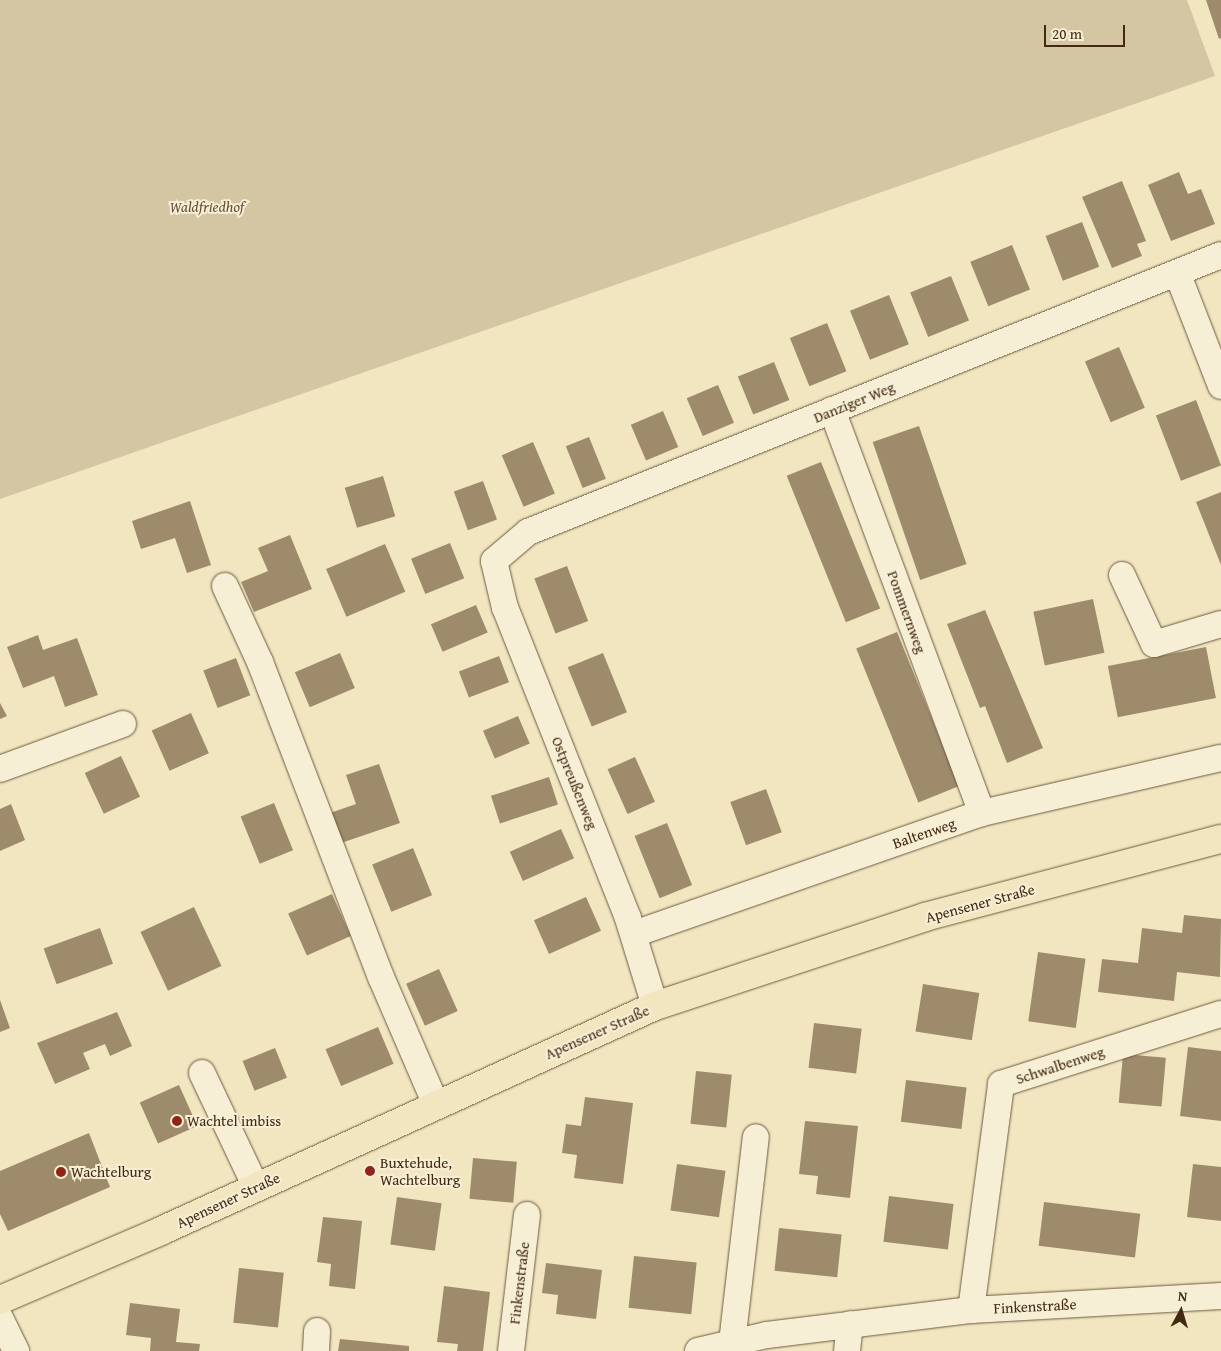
<!DOCTYPE html>
<meta charset="utf-8">
<style>
body{margin:0}
#map{position:relative;width:1221px;height:1351px;overflow:hidden;background:#f1e6c0;font-family:"Gentium Book Plus",serif}
div>[style]{position:absolute}
.green>*{inset:0;background:#d4c6a2}
.building>*{inset:0;background:#9e8b6c;transform-origin:0 0}
.roads{filter:drop-shadow(0 0 1px #6f583e) drop-shadow(0 0 1px #6f583e)}
.minor>*{height:26px;margin:-13px;padding:0 13px;transform-origin:13px;border-radius:13px;background:#f6efd6}
.major>*{height:28px;margin:-14px;padding:0 14px;transform-origin:14px;border-radius:14px;background:#f1e6c0}
.dots>*{width:14px;height:14px;translate:-50% -50%;box-sizing:border-box;border:2px solid #f6efd6;border-radius:50%}
span{translate:-50% -50%;white-space:nowrap;text-align:center;line-height:1.15;-webkit-text-stroke:4px #f6efd6;paint-order:stroke}
.park-label{font-size:15px;color:#685036;font-style:italic}
.street-label{font-size:15px;color:#442912}
.poi-label{font-size:15px;color:#442912}
.left{translate:0 -50%;text-align:left}
.north{position:absolute;left:1156px;top:1286px;width:50px;height:50px;-webkit-text-stroke:4px #f6efd6;paint-order:stroke;rotate:6deg;font-size:14px;font-weight:700;line-height:20px;text-align:center;color:#442912}
.north::after{content:'';display:block;margin:auto;width:18px;height:22px;background:#442912;clip-path:polygon(50% 0,100% 100%,50% 72%,0 100%)}
.scale{position:absolute;left:1044px;top:25px;width:81px;height:22px;box-sizing:border-box;border:2px solid #442912;border-top:0;padding-left:6px;font-size:15px;line-height:18px;white-space:nowrap;color:#442912;-webkit-text-stroke:4px #f6efd6;paint-order:stroke}
</style>
<div id="map">
<div class="green">
<i style="clip-path:polygon(0 0,1187px 0,1215px 76px,0 499px)"></i>
</div>
<div class="building">
<i style="clip-path:polygon(1206px 0,1221px 0,1221px 38px,1219px 39px)"></i>
<i style="clip-path:polygon(1179px 172px,1188px 194px,1201px 189px,1215px 224px,1171px 241px,1148px 185px)"></i>
<i style="clip-path:polygon(1122px 181px,1146px 241px,1137px 244px,1142px 256px,1112px 268px,1082px 197px)"></i>
<i style="left:1082px;top:222px;width:48px;height:39px;rotate:69deg"></i>
<i style="left:1012px;top:245px;width:48px;height:45px;rotate:68deg"></i>
<i style="left:951px;top:276px;width:48px;height:44px;rotate:68deg"></i>
<i style="left:889px;top:295px;width:53px;height:42px;rotate:68deg"></i>
<i style="left:827px;top:323px;width:52px;height:40px;rotate:68deg"></i>
<i style="left:1119px;top:347px;width:66px;height:37px;rotate:67deg"></i>
<i style="left:774px;top:362px;width:41px;height:39px;rotate:68deg"></i>
<i style="left:718px;top:385px;width:41px;height:34px;rotate:67deg"></i>
<i style="left:1196px;top:400px;width:70px;height:43px;rotate:69deg"></i>
<i style="left:663px;top:411px;width:39px;height:35px;rotate:67deg"></i>
<i style="left:919px;top:426px;width:146px;height:49px;rotate:71deg"></i>
<i style="left:589px;top:437px;width:45px;height:25px;rotate:68deg"></i>
<i style="left:533px;top:442px;width:56px;height:34px;rotate:67deg"></i>
<i style="left:821px;top:462px;width:158px;height:37px;rotate:68deg"></i>
<i style="left:383px;top:476px;width:42px;height:40px;rotate:73deg"></i>
<i style="left:483px;top:481px;width:41px;height:31px;rotate:70deg"></i>
<i style="clip-path:polygon(1221px 492px,1221px 565px,1196px 502px)"></i>
<i style="clip-path:polygon(190px 501px,211px 565px,187px 573px,175px 538px,141px 549px,132px 521px)"></i>
<i style="clip-path:polygon(290px 535px,312px 589px,254px 612px,241px 582px,268px 571px,258px 548px)"></i>
<i style="left:450px;top:543px;width:38px;height:42px;rotate:68deg"></i>
<i style="left:385px;top:544px;width:52px;height:64px;rotate:67deg"></i>
<i style="left:567px;top:566px;width:59px;height:35px;rotate:69deg"></i>
<i style="left:1093px;top:599px;width:55px;height:61px;rotate:78deg"></i>
<i style="left:476px;top:605px;width:30px;height:49px;rotate:67deg"></i>
<i style="clip-path:polygon(985px 610px,1043px 748px,1007px 763px,985px 706px,980px 708px,947px 624px)"></i>
<i style="left:897px;top:632px;width:166px;height:44px;rotate:68deg"></i>
<i style="clip-path:polygon(38px 635px,43px 650px,77px 638px,98px 695px,65px 707px,54px 676px,23px 688px,7px 647px)"></i>
<i style="left:1206px;top:647px;width:52px;height:100px;rotate:79deg"></i>
<i style="left:340px;top:653px;width:38px;height:49px;rotate:67deg"></i>
<i style="left:603px;top:653px;width:64px;height:38px;rotate:68deg"></i>
<i style="left:499px;top:656px;width:28px;height:43px;rotate:69deg"></i>
<i style="left:236px;top:658px;width:40px;height:35px;rotate:69deg"></i>
<i style="clip-path:polygon(0 703px,7px 716px,0 719px)"></i>
<i style="left:191px;top:713px;width:44px;height:43px;rotate:66deg"></i>
<i style="left:518px;top:716px;width:30px;height:38px;rotate:67deg"></i>
<i style="left:121px;top:756px;width:45px;height:40px;rotate:65deg"></i>
<i style="left:635px;top:757px;width:49px;height:30px;rotate:66deg"></i>
<i style="clip-path:polygon(379px 764px,400px 823px,341px 843px,330px 813px,356px 804px,346px 775px)"></i>
<i style="left:549px;top:777px;width:29px;height:61px;rotate:72deg"></i>
<i style="left:766px;top:789px;width:46px;height:38px;rotate:70deg"></i>
<i style="left:274px;top:803px;width:51px;height:36px;rotate:68deg"></i>
<i style="clip-path:polygon(11px 804px,25px 840px,0 851px,0 809px)"></i>
<i style="left:667px;top:823px;width:67px;height:35px;rotate:68deg"></i>
<i style="left:561px;top:829px;width:32px;height:56px;rotate:66deg"></i>
<i style="left:413px;top:848px;width:51px;height:44px;rotate:68deg"></i>
<i style="left:332px;top:894px;width:46px;height:48px;rotate:66deg"></i>
<i style="left:586px;top:897px;width:37px;height:57px;rotate:66deg"></i>
<i style="left:194px;top:907px;width:65px;height:59px;rotate:65deg"></i>
<i style="clip-path:polygon(1184px 915px,1221px 919px,1220px 977px,1177px 972px,1174px 1001px,1098px 992px,1102px 959px,1138px 963px,1142px 928px,1182px 933px)"></i>
<i style="left:100px;top:928px;width:38px;height:60px;rotate:70deg"></i>
<i style="left:1038px;top:952px;width:48px;height:70px;rotate:8deg"></i>
<i style="left:439px;top:969px;width:46px;height:36px;rotate:66deg"></i>
<i style="left:923px;top:984px;width:57px;height:48px;rotate:9deg"></i>
<i style="clip-path:polygon(0 1000px,10px 1028px,0 1032px)"></i>
<i style="clip-path:polygon(117px 1012px,132px 1046px,110px 1056px,105px 1044px,83px 1053px,90px 1069px,55px 1084px,37px 1043px)"></i>
<i style="left:814px;top:1023px;width:48px;height:45px;rotate:7deg"></i>
<i style="left:378px;top:1027px;width:40px;height:57px;rotate:67deg"></i>
<i style="clip-path:polygon(1188px 1047px,1221px 1051px,1221px 1121px,1180px 1116px)"></i>
<i style="left:275px;top:1048px;width:32px;height:35px;rotate:68deg"></i>
<i style="left:1123px;top:1054px;width:43px;height:49px;rotate:5deg"></i>
<i style="left:696px;top:1071px;width:36px;height:53px;rotate:6deg"></i>
<i style="left:906px;top:1080px;width:61px;height:42px;rotate:7deg"></i>
<i style="left:179px;top:1085px;width:45px;height:43px;rotate:66deg"></i>
<i style="clip-path:polygon(585px 1097px,633px 1103px,623px 1184px,574px 1178px,577px 1155px,562px 1153px,566px 1124px,581px 1126px)"></i>
<i style="clip-path:polygon(805px 1121px,858px 1126px,850px 1198px,816px 1194px,818px 1176px,799px 1174px)"></i>
<i style="clip-path:polygon(89px 1133px,110px 1187px,8px 1231px,0 1214px,0 1171px)"></i>
<i style="left:473px;top:1158px;width:44px;height:41px;rotate:5deg"></i>
<i style="left:677px;top:1164px;width:49px;height:47px;rotate:8deg"></i>
<i style="clip-path:polygon(1193px 1164px,1221px 1167px,1221px 1221px,1187px 1217px)"></i>
<i style="left:889px;top:1196px;width:65px;height:46px;rotate:7deg"></i>
<i style="left:397px;top:1197px;width:45px;height:48px;rotate:8deg"></i>
<i style="left:1044px;top:1202px;width:97px;height:44px;rotate:7deg"></i>
<i style="clip-path:polygon(323px 1217px,362px 1221px,355px 1289px,329px 1286px,331px 1264px,317px 1262px)"></i>
<i style="left:779px;top:1228px;width:63px;height:43px;rotate:6deg"></i>
<i style="left:634px;top:1256px;width:63px;height:52px;rotate:6deg"></i>
<i style="clip-path:polygon(546px 1263px,602px 1270px,596px 1319px,556px 1314px,558px 1295px,542px 1293px)"></i>
<i style="left:239px;top:1268px;width:45px;height:55px;rotate:6deg"></i>
<i style="clip-path:polygon(444px 1286px,490px 1292px,483px 1351px,457px 1351px,458px 1344px,437px 1342px)"></i>
<i style="clip-path:polygon(130px 1303px,180px 1309px,176px 1342px,200px 1344px,199px 1351px,150px 1351px,151px 1338px,126px 1335px)"></i>
<i style="clip-path:polygon(340px 1339px,409px 1346px,409px 1351px,338px 1351px)"></i>
</div>
<div class="roads">
<div class="minor">
<i style="left:1178px;top:275px;width:119px;rotate:68.8deg"></i>
<i style="left:832px;top:410px;width:430px;rotate:69.6deg"></i>
<i style="left:1122px;top:575px;width:76px;rotate:65.1deg"></i>
<i style="left:1154px;top:644px;width:70px;rotate:-16.6deg"></i>
<i style="left:225px;top:586px;width:84px;rotate:65.3deg"></i>
<i style="left:260px;top:662px;width:337px;rotate:69deg"></i>
<i style="left:381px;top:977px;width:139px;rotate:66.7deg"></i>
<i style="left:0;top:769px;width:131px;rotate:-20.1deg"></i>
<i style="left:634px;top:934px;width:368px;rotate:-19.2deg"></i>
<i style="left:982px;top:813px;width:245px;rotate:-13deg"></i>
<i style="left:655px;top:1006px;width:92px;rotate:-107.1deg"></i>
<i style="left:628px;top:918px;width:334px;rotate:-111.6deg"></i>
<i style="left:505px;top:608px;width:48px;rotate:-103.2deg"></i>
<i style="left:494px;top:561px;width:45px;rotate:-40.5deg"></i>
<i style="left:528px;top:532px;width:746px;rotate:-21.79deg"></i>
<i style="left:202px;top:1073px;width:126px;rotate:64.7deg"></i>
<i style="left:971px;top:1310px;width:228px;rotate:-82.4deg"></i>
<i style="left:1001px;top:1084px;width:231px;rotate:-17.7deg"></i>
<i style="left:0;top:1318px;width:37px;rotate:64deg"></i>
<i style="left:732px;top:1343px;width:207px;rotate:-83.4deg"></i>
<i style="left:316px;top:1351px;width:20px;rotate:-87deg"></i>
<i style="left:511px;top:1351px;width:137px;rotate:-83.3deg"></i>
<i style="left:698px;top:1351px;width:71px;rotate:-13.1deg"></i>
<i style="left:767px;top:1335px;width:206px;rotate:-7deg"></i>
<i style="left:971px;top:1310px;width:250px;rotate:-3.2deg"></i>
<i style="left:847px;top:1351px;width:27px;rotate:-84deg"></i>
</div>
<div class="major">
<i style="left:0;top:1300px;width:177px;rotate:-23.2deg"></i>
<i style="left:163px;top:1230px;width:541px;rotate:-24.48deg"></i>
<i style="left:655px;top:1006px;width:284px;rotate:-18.2deg"></i>
<i style="left:925px;top:917px;width:306px;rotate:-14.8deg"></i>
</div>
</div>
<div class="dots">
<i style="left:177px;top:1121px;background:#8f2418"></i>
<i style="left:370px;top:1171px;background:#8f2418"></i>
<i style="left:61px;top:1172px;background:#8f2418"></i>
</div>
<div class="park-label">
<span style="left:207px;top:207px">Waldfriedhof</span>
</div>
<div class="street-label">
<span style="left:854px;top:402px;rotate:-22deg">Danziger Weg</span>
<span style="left:907px;top:612px;rotate:70deg">Pommernweg</span>
<span style="left:575px;top:783px;rotate:68deg">Ostpreußenweg</span>
<span style="left:924px;top:833px;rotate:-19deg">Baltenweg</span>
<span style="left:980px;top:903px;rotate:-15deg">Apensener Straße</span>
<span style="left:597px;top:1032px;rotate:-24deg">Apensener Straße</span>
<span style="left:1060px;top:1065px;rotate:-18deg">Schwalbenweg</span>
<span style="left:228px;top:1200px;rotate:-25deg">Apensener Straße</span>
<span style="left:519px;top:1283px;rotate:-83deg">Finkenstraße</span>
<span style="left:1035px;top:1306px;rotate:-3deg">Finkenstraße</span>
</div>
<div class="poi-label">
<span class="left" style="left:187px;top:1121px">Wachtel imbiss</span>
<span class="left" style="left:380px;top:1171px">Buxtehude,<br>Wachtelburg</span>
<span class="left" style="left:71px;top:1172px">Wachtelburg</span>
</div>
<div class="north">N</div>
<div class="scale">20 m</div>
</div>
